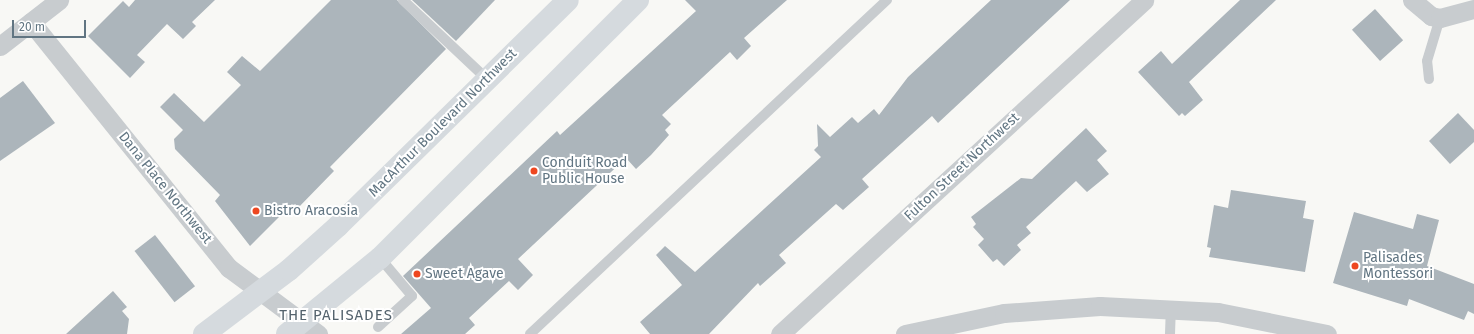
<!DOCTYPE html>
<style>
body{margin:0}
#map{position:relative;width:1474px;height:334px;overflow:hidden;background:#f8f8f5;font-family:"Fira Sans",sans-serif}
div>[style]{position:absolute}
.building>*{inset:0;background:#acb5bb;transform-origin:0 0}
.lane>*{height:10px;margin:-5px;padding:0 5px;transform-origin:5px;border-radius:5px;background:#c8cccf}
.street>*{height:19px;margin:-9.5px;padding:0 9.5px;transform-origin:9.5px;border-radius:9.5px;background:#c8cccf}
.secondary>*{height:22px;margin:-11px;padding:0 11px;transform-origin:11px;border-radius:11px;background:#d5dade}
.dots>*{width:11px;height:11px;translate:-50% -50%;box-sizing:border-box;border:2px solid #fff;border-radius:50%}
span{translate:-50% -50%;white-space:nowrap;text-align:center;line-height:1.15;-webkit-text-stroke:4px #fff;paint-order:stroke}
.street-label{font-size:14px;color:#617582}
.poi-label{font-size:14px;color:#617582}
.left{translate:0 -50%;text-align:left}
.neighbourhood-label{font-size:15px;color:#54636d;letter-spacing:1px}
.scale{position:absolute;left:12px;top:20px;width:74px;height:18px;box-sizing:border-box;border:2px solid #617582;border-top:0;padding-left:5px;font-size:12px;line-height:14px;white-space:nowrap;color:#617582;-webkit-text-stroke:3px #fff;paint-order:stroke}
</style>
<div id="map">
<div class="building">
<i style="clip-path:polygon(135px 0,215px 0,192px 22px,196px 26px,183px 39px,167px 24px,137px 55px,145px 62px,130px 78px,88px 36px,123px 1px,129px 7px)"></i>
<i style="clip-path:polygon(331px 0,397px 0,446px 49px,330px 167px,334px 171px,297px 209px,292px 204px,250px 246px,215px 201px,220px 195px,175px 149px,174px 139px,183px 130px,160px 107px,174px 93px,204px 122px,241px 85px,227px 72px,242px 56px,260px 71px)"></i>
<i style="clip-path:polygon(412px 0,495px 0,456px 41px)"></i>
<i style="clip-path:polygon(685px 0,787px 0,744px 38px,751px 46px,737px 60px,730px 52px,662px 115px,671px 124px,665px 130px,669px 135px,651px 155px,636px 169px,626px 158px,518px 259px,533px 275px,518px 290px,509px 281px,469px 318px,475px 325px,465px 334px,401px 334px,431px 308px,403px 276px,557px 131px,560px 135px,696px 11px)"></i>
<i style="clip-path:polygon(991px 0,1070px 0,938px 123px,932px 116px,862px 179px,869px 187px,843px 210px,836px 204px,779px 255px,786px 263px,760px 286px,758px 283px,709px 334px,650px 334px,640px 322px,682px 285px,656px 255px,665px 246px,695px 272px,821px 157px,814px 150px,818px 146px,817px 124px,830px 137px,852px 117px,858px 123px,874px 109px,879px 115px,908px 77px)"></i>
<i style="clip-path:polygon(1240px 0,1276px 0,1189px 82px,1203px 100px,1185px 116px,1182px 113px,1179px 116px,1138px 72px,1161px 51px,1172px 64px)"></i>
<i style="left:1375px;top:9px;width:42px;height:31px;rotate:48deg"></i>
<i style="clip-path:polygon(23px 81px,55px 123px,0 161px,0 98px)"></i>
<i style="clip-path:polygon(1458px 113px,1474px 130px,1474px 142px,1450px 164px,1429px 141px)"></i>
<i style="clip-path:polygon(1086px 128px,1107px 151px,1097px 160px,1109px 174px,1087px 192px,1076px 181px,1026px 227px,1031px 233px,1017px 245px,1021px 250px,1004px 266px,997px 259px,993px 262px,978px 245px,984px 239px,973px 227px,976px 224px,971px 217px,1021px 178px,1032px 179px)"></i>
<i style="clip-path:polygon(1231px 190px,1306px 201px,1303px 218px,1314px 220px,1305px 272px,1209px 257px,1211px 248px,1207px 247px,1214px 205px,1228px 208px)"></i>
<i style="clip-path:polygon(1354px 212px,1413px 229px,1417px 214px,1439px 220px,1427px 266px,1474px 284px,1474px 314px,1468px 311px,1464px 320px,1409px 299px,1407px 306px,1333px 283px)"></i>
<i style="left:155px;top:235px;width:65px;height:26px;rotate:52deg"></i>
<i style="clip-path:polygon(113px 291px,127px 307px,122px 311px,129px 319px,127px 334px,66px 334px)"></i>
</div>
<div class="lane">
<i style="left:403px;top:0;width:117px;rotate:43.3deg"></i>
<i style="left:1429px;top:79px;width:18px;rotate:-96deg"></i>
<i style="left:1427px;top:61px;width:45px;rotate:-73.2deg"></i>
<i style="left:378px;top:327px;width:46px;rotate:-42.4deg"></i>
<i style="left:412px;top:296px;width:50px;rotate:-130.1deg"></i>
<i style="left:530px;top:334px;width:489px;rotate:-43.1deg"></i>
<i style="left:1170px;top:334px;width:26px;rotate:-88deg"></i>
</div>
<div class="street">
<i style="left:1412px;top:0;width:25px;rotate:40deg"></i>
<i style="left:1431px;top:16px;width:9px;rotate:13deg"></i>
<i style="left:1440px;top:18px;width:35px;rotate:-15deg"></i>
<i style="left:31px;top:22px;width:316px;rotate:51.2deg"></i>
<i style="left:229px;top:268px;width:111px;rotate:36.6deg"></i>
<i style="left:0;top:46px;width:75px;rotate:-37.9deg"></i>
<i style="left:780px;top:334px;width:494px;rotate:-42.5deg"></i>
<i style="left:905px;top:334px;width:101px;rotate:-12deg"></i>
<i style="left:1004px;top:313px;width:96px;rotate:-4.2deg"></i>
<i style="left:1100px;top:306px;width:118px;rotate:2.9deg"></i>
<i style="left:1218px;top:312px;width:111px;rotate:11.4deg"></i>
</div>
<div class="secondary">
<i style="left:204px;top:334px;width:106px;rotate:-37deg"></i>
<i style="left:289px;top:270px;width:66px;rotate:-41.9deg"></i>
<i style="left:338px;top:226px;width:322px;rotate:-44.5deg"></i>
<i style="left:287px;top:334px;width:120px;rotate:-39.3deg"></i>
<i style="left:380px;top:258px;width:365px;rotate:-45deg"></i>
</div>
<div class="dots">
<i style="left:534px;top:171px;background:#ee4720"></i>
<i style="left:256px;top:211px;background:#ee4720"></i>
<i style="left:1355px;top:266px;background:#ee4720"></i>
<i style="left:417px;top:274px;background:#ee4720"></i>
</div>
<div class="street-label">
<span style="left:443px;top:123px;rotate:-45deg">MacArthur Boulevard Northwest</span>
<span style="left:962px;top:167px;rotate:-43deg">Fulton Street Northwest</span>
<span style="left:165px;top:188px;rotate:51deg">Dana Place Northwest</span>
</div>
<div class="poi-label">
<span class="left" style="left:542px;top:171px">Conduit Road<br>Public House</span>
<span class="left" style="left:264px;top:211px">Bistro Aracosia</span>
<span class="left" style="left:1363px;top:266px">Palisades<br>Montessori</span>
<span class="left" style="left:425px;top:274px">Sweet Agave</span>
</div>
<div class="neighbourhood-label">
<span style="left:336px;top:316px">THE PALISADES</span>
</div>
<div class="scale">20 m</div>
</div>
